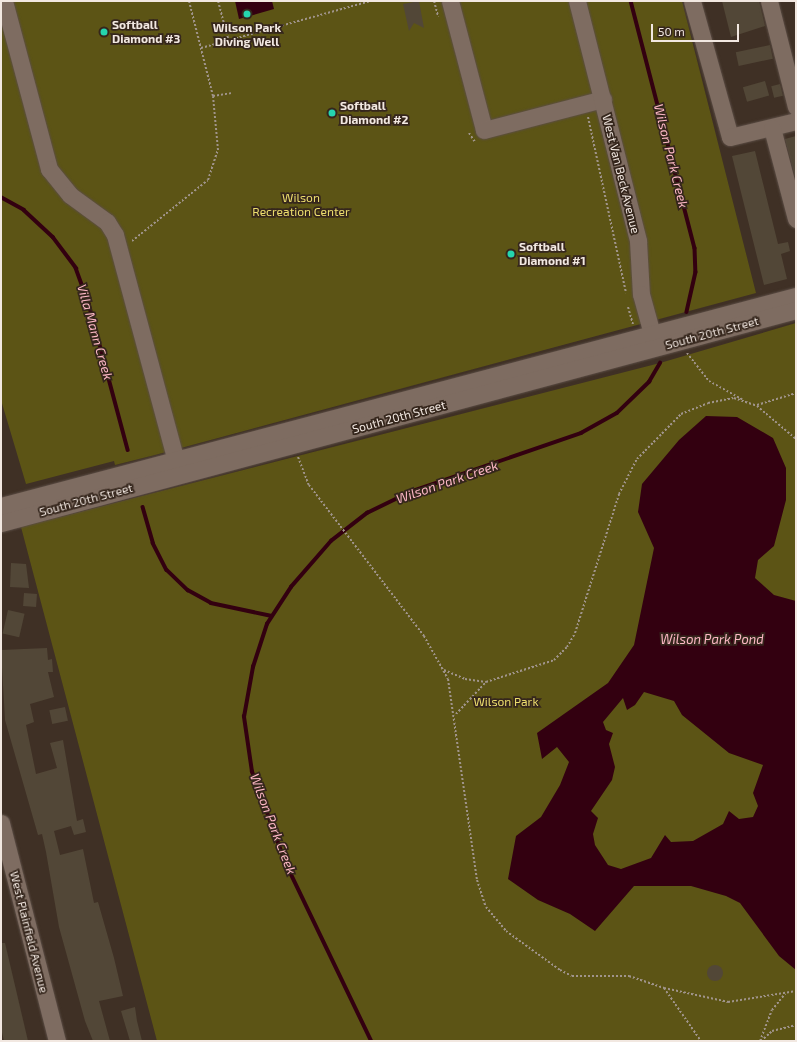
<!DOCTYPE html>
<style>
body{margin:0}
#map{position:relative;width:797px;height:1042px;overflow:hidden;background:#3f3025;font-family:"Exo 2",sans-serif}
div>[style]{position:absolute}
.green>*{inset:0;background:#5c5415}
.water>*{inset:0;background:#330010}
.stream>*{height:3.5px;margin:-1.75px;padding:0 1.75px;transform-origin:1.75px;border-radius:1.75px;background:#330010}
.building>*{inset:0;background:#524737;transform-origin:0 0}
.round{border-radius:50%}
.path>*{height:2px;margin-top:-1px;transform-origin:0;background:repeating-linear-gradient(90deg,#a0948b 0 2px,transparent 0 4px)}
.roads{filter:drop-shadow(0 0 1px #5b4d45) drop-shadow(0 0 1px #5b4d45)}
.minor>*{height:17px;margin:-8.5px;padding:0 8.5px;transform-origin:8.5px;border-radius:8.5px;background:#7e6c61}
.dots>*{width:11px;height:11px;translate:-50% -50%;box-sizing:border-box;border:2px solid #35261c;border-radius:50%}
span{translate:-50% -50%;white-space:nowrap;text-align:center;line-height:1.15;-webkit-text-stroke:3.5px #35261c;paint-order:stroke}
.poi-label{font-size:12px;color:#f2e8e1;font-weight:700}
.left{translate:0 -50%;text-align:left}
.street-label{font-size:12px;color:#f2e8e1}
.park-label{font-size:12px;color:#eedf6e}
.water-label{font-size:13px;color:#fdb8c5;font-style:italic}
.frame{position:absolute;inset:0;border:2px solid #f2e8e1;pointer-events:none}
.scale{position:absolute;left:651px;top:24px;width:88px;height:18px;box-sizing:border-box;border:2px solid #f2e8e1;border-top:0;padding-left:5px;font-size:12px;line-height:14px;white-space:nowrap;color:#f2e8e1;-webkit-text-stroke:3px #35261c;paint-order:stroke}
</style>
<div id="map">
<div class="green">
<i style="clip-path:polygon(1px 1px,682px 1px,756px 293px,155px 455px,115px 465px,114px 461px,26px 484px,1px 400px)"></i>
<i style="clip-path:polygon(796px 323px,796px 1041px,157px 1041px,21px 527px,660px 363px)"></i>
</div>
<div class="water">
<i style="clip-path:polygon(235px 1px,272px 1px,274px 9px,239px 19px)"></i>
<i style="clip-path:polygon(evenodd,706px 416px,737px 417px,773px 438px,786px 468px,786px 500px,774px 546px,758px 560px,755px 578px,774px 595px,796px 601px,796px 970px,779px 956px,740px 903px,726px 896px,691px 886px,634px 886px,595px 931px,570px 914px,538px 900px,508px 879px,516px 836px,541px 817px,560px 785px,569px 762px,557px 747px,542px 759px,537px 733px,608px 683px,634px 645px,654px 548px,638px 512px,642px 484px,679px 440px,706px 416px,644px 692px,674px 701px,682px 715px,729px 753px,763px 765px,753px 793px,758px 806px,753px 817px,739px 819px,729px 811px,723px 824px,693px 841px,671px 842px,665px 835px,651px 858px,621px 869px,608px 865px,595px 845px,593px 834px,598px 818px,591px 811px,612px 780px,615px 767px,609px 744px,613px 733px,606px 730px,603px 722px,623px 698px,627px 710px,635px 705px,644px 692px)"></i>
</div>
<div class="stream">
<i style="left:631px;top:1px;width:255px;rotate:75.5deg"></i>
<i style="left:695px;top:248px;width:24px;rotate:88deg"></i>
<i style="left:696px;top:272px;width:41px;rotate:102.7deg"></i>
<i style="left:1px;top:197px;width:26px;rotate:29deg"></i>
<i style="left:24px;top:210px;width:40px;rotate:43deg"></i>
<i style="left:53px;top:237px;width:39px;rotate:53deg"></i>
<i style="left:76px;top:268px;width:38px;rotate:70deg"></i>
<i style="left:89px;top:304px;width:151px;rotate:75deg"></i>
<i style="left:143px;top:507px;width:37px;rotate:74deg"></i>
<i style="left:153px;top:543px;width:30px;rotate:63deg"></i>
<i style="left:167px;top:570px;width:29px;rotate:44deg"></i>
<i style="left:188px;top:590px;width:26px;rotate:29deg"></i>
<i style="left:211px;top:603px;width:62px;rotate:12deg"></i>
<i style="left:371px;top:1041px;width:199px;rotate:-115.7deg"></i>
<i style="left:285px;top:862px;width:96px;rotate:-110.1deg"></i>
<i style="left:252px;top:772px;width:56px;rotate:-98.3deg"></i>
<i style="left:244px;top:717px;width:51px;rotate:-79.8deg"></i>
<i style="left:253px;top:667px;width:45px;rotate:-72deg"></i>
<i style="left:267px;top:624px;width:44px;rotate:-57deg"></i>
<i style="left:291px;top:587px;width:61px;rotate:-49deg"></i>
<i style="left:331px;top:541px;width:46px;rotate:-37.9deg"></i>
<i style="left:367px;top:513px;width:48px;rotate:-26deg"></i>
<i style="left:410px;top:492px;width:181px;rotate:-19deg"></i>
<i style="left:581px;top:433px;width:41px;rotate:-29.1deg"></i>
<i style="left:617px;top:413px;width:45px;rotate:-44.1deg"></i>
<i style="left:649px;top:382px;width:22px;rotate:-60deg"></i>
</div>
<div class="building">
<i style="clip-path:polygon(419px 1px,424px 28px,414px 23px,409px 31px,403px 4px)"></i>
<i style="clip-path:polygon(722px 1px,759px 1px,765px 26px,731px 37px)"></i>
<i style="left:770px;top:45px;width:14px;height:35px;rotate:78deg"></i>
<i style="left:765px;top:81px;width:15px;height:23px;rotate:74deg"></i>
<i style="left:780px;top:84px;width:12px;height:9px;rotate:76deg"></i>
<i style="clip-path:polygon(796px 136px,796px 177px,795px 177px,785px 139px)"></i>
<i style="clip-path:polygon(755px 151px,778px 244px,788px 242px,790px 251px,781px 254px,787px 279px,764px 285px,732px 156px)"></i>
<i style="clip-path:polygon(11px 563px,26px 564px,29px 588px,10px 587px)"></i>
<i style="left:24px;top:593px;width:13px;height:13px;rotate:4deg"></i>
<i style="left:8px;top:610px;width:17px;height:24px;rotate:13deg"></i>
<i style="clip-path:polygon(47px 648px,48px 660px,52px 659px,53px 672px,48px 672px,54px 697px,30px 704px,34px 722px,26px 725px,36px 774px,57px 768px,50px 743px,63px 740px,77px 821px,83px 819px,86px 832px,74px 835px,71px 826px,54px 831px,60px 855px,83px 849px,94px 903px,98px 902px,114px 958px,123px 996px,99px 1001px,110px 1041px,93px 1041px,85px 1021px,59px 927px,46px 852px,42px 834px,38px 835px,5px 720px,1px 650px)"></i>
<i style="left:65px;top:707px;width:14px;height:16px;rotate:78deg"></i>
<i style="clip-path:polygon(1px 943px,5px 943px,28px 1041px,4px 1041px,1px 1028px)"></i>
<i class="round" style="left:707px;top:965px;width:16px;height:16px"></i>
<i style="clip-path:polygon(135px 1007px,137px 1021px,142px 1041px,130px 1041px,121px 1011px)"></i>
</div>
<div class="path">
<i style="left:218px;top:1px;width:39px;rotate:75deg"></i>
<i style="left:434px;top:1px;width:16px;rotate:75deg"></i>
<i style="left:201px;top:48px;width:176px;rotate:-15.5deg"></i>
<i style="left:213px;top:96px;width:20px;rotate:-9deg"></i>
<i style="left:588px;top:117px;width:180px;rotate:77.8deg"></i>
<i style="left:469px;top:133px;width:11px;rotate:56deg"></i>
<i style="left:132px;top:241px;width:97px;rotate:-38.8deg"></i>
<i style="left:208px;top:180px;width:32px;rotate:-72deg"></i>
<i style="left:218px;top:150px;width:54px;rotate:-95.3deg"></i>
<i style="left:213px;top:96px;width:98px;rotate:-104.2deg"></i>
<i style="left:628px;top:307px;width:18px;rotate:74deg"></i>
<i style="left:687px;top:353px;width:36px;rotate:52deg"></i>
<i style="left:709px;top:381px;width:38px;rotate:29deg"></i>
<i style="left:757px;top:405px;width:41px;rotate:-17.1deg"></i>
<i style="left:298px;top:457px;width:30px;rotate:69deg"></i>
<i style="left:309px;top:485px;width:190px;rotate:52.7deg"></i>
<i style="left:424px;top:636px;width:49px;rotate:60.8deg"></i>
<i style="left:448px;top:679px;width:203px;rotate:81.8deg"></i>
<i style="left:477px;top:880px;width:28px;rotate:72deg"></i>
<i style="left:486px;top:907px;width:31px;rotate:50deg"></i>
<i style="left:506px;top:931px;width:67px;rotate:35.8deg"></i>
<i style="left:560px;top:970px;width:13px;rotate:27deg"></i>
<i style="left:572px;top:976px;width:57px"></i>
<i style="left:629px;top:976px;width:37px;rotate:19deg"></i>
<i style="left:664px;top:988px;width:65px;rotate:55.1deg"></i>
<i style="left:444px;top:670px;width:23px;rotate:23deg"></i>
<i style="left:465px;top:679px;width:21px;rotate:8deg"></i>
<i style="left:456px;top:714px;width:44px;rotate:-46.8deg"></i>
<i style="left:486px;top:682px;width:71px;rotate:-17.9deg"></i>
<i style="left:554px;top:660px;width:18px;rotate:-45deg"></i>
<i style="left:567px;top:647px;width:16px;rotate:-60deg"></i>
<i style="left:575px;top:633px;width:146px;rotate:-72.4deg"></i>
<i style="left:619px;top:494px;width:39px;rotate:-63deg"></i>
<i style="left:637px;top:459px;width:63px;rotate:-45.6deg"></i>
<i style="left:681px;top:414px;width:29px;rotate:-22deg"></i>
<i style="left:708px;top:403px;width:26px;rotate:-11deg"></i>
<i style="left:734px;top:398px;width:24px;rotate:19deg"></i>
<i style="left:757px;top:406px;width:51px;rotate:40.2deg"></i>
<i style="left:664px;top:988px;width:66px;rotate:12.3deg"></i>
<i style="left:728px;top:1002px;width:69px;rotate:-9.2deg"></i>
<i style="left:760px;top:1041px;width:33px;rotate:-69deg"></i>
<i style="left:772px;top:1010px;width:21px;rotate:-51deg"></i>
<i style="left:761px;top:1041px;width:15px;rotate:-42deg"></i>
<i style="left:772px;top:1031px;width:25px;rotate:-14deg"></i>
</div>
<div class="roads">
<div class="minor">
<i style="left:4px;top:1px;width:174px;rotate:75deg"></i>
<i style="left:49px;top:169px;width:33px;rotate:51deg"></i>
<i style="left:70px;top:195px;width:46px;rotate:36.1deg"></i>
<i style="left:107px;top:222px;width:15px;rotate:58deg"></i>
<i style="left:115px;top:235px;width:245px;rotate:74.9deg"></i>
<i style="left:450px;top:1px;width:133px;rotate:75.2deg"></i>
<i style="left:484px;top:130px;width:123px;rotate:-14.6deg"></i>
<i style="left:577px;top:1px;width:248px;rotate:75.7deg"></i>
<i style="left:638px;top:241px;width:53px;rotate:86.8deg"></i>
<i style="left:641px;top:294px;width:53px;rotate:74.6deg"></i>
<i style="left:692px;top:1px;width:141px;rotate:74.4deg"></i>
<i style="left:730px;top:137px;width:68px;rotate:-13.6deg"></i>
<i style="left:769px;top:1px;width:109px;rotate:75.7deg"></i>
<i style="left:772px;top:128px;width:94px;rotate:75.2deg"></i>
<i style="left:1px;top:506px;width:822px;rotate:-14.8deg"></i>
<i style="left:1px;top:523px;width:823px;rotate:-15deg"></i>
<i style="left:1px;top:823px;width:225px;rotate:75.6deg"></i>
</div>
</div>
<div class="dots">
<i style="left:247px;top:14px;background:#25d5ae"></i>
<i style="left:104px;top:32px;background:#25d5ae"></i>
<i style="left:332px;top:113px;background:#25d5ae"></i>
<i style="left:511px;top:254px;background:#25d5ae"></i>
</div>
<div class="poi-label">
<span class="left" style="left:112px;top:32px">Softball<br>Diamond #3</span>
<span style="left:247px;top:35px">Wilson Park<br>Diving Well</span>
<span class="left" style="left:340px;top:113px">Softball<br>Diamond #2</span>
<span class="left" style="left:519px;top:254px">Softball<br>Diamond #1</span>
</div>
<div class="street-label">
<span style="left:621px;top:174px;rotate:76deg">West Van Beck Avenue</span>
<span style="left:712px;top:333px;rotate:-15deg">South 20th Street</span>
<span style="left:399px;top:417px;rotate:-15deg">South 20th Street</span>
<span style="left:86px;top:500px;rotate:-15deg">South 20th Street</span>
<span style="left:29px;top:932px;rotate:76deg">West Plainfield Avenue</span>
</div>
<div class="park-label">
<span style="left:301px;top:205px">Wilson<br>Recreation Center</span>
<span style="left:506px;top:702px">Wilson Park</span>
</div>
<div class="water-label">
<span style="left:671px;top:156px;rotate:76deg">Wilson Park Creek</span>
<span style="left:95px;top:332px;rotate:74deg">Villa Mann Creek</span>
<span style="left:447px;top:482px;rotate:-19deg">Wilson Park Creek</span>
<span style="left:712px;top:639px">Wilson Park Pond</span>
<span style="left:273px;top:824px;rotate:69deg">Wilson Park Creek</span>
</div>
<div class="frame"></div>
<div class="scale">50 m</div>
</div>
